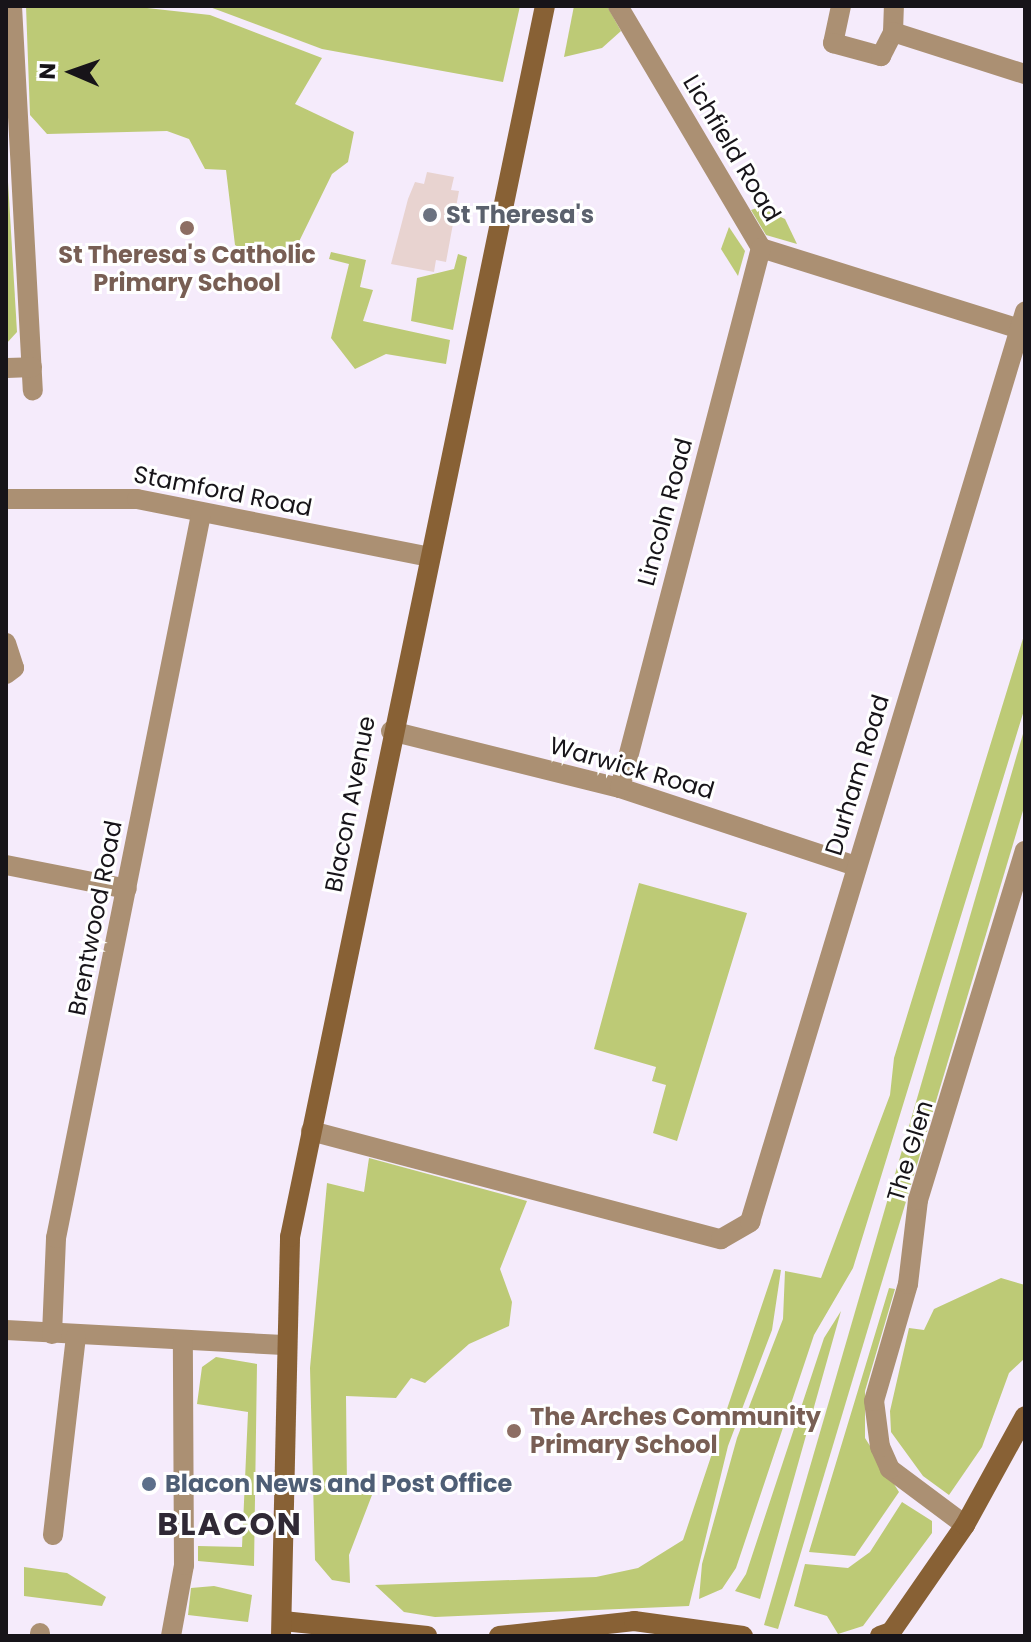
<!DOCTYPE html>
<style>
body{margin:0}
#map{position:relative;width:1031px;height:1642px;overflow:hidden;background:#f5ebfb;font-family:Poppins,sans-serif}
div>[style]{position:absolute}
.green>*{inset:0;background:#bdca76}
.building>*{inset:0;background:#e8d3d0}
.street>*{height:20px;margin:-10px;padding:0 10px;transform-origin:10px;border-radius:10px;background:#ab9073}
.secondary>*{height:20px;margin:-10px;padding:0 10px;transform-origin:10px;border-radius:10px;background:#886135}
.dots>*{width:22px;height:22px;translate:-50% -50%;box-sizing:border-box;border:4px solid #fff;border-radius:50%}
span{translate:-50% -50%;white-space:nowrap;text-align:center;line-height:1.15;-webkit-text-stroke:6px #fff;paint-order:stroke}
.street-label{font-size:24px;color:#171419}
.worship-label{font-size:24px;color:#5b616d;font-weight:700}
.left{translate:0 -50%;text-align:left}
.education-label{font-size:24px;color:#785e54;font-weight:700}
.service-label{font-size:24px;color:#4e5e75;font-weight:700}
.district-label{font-size:32px;color:#302935;font-weight:700;letter-spacing:2px}
.frame{position:absolute;inset:0;border:8px solid #171419;pointer-events:none}
.north{position:absolute;left:32px;top:32px;width:80px;height:80px;-webkit-text-stroke:6px #fff;paint-order:stroke;rotate:272deg;font-size:22px;font-weight:700;line-height:32px;text-align:center;color:#171419}
.north::after{content:'';display:block;margin:auto;width:28px;height:36px;background:#171419;clip-path:polygon(50% 0,100% 100%,50% 72%,0 100%)}
</style>
<div id="map">
<div class="green">
<i style="clip-path:polygon(26px 6px,129px 6px,210px 15px,322px 58px,295px 104px,354px 132px,348px 162px,332px 174px,291px 258px,258px 259px,235px 245px,226px 170px,205px 169px,189px 139px,167px 131px,47px 134px,30px 115px)"></i>
<i style="clip-path:polygon(207px 6px,520px 6px,503px 82px,322px 49px)"></i>
<i style="clip-path:polygon(574px 6px,607px 6px,621px 31px,602px 48px,564px 57px)"></i>
<i style="clip-path:polygon(6px 148px,17px 332px,6px 344px)"></i>
<i style="clip-path:polygon(760px 207px,785px 219px,797px 244px,766px 235px,751px 210px)"></i>
<i style="clip-path:polygon(729px 227px,745px 251px,738px 276px,721px 249px)"></i>
<i style="clip-path:polygon(331px 252px,366px 260px,360px 287px,373px 290px,363px 321px,450px 340px,446px 364px,386px 354px,355px 369px,331px 338px,349px 264px,329px 259px)"></i>
<i style="clip-path:polygon(458px 254px,467px 257px,453px 330px,411px 321px,417px 278px,454px 269px)"></i>
<i style="clip-path:polygon(1025px 632px,1025px 707px,853px 1268px,814px 1335px,736px 1568px,722px 1589px,699px 1599px,702px 1564px,737px 1438px,783px 1319px,785px 1271px,821px 1278px,890px 1095px,894px 1058px)"></i>
<i style="clip-path:polygon(1025px 727px,1025px 804px,778px 1629px,764px 1625px)"></i>
<i style="clip-path:polygon(639px 883px,747px 913px,677px 1141px,653px 1133px,666px 1085px,652px 1081px,656px 1067px,594px 1049px)"></i>
<i style="clip-path:polygon(369px 1158px,527px 1201px,500px 1269px,512px 1302px,509px 1326px,469px 1344px,425px 1383px,411px 1378px,396px 1398px,346px 1396px,347px 1488px,372px 1495px,349px 1555px,350px 1583px,332px 1580px,315px 1560px,310px 1368px,327px 1183px,364px 1192px)"></i>
<i style="clip-path:polygon(774px 1269px,781px 1270px,772px 1330px,728px 1446px,689px 1606px,435px 1617px,404px 1612px,375px 1585px,596px 1577px,638px 1568px,683px 1540px)"></i>
<i style="clip-path:polygon(1001px 1278px,1025px 1285px,1025px 1358px,1009px 1373px,982px 1447px,949px 1495px,923px 1476px,891px 1432px,890px 1411px,909px 1328px,924px 1330px,934px 1309px)"></i>
<i style="clip-path:polygon(889px 1288px,895px 1289px,865px 1391px,865px 1438px,899px 1492px,855px 1556px,809px 1552px)"></i>
<i style="clip-path:polygon(841px 1311px,760px 1599px,735px 1591px,746px 1574px,824px 1338px)"></i>
<i style="clip-path:polygon(216px 1357px,257px 1364px,254px 1566px,198px 1561px,198px 1546px,242px 1547px,248px 1412px,197px 1404px,202px 1367px)"></i>
<i style="clip-path:polygon(902px 1502px,932px 1521px,932px 1533px,863px 1626px,838px 1634px,827px 1616px,794px 1606px,805px 1564px,848px 1568px,870px 1552px)"></i>
<i style="clip-path:polygon(24px 1567px,67px 1573px,106px 1597px,102px 1606px,24px 1596px)"></i>
<i style="clip-path:polygon(214px 1586px,252px 1595px,248px 1622px,188px 1615px,191px 1588px)"></i>
</div>
<div class="building">
<i style="clip-path:polygon(427px 172px,454px 177px,451px 190px,459px 191px,446px 262px,436px 260px,434px 272px,391px 264px,408px 199px,415px 182px,424px 184px)"></i>
</div>
<div class="street">
<i style="left:12px;top:6px;width:385px;rotate:86.9deg"></i>
<i style="left:618px;top:6px;width:281px;rotate:59.4deg"></i>
<i style="left:761px;top:248px;width:271px;rotate:17.4deg"></i>
<i style="left:841px;top:6px;width:38px;rotate:102deg"></i>
<i style="left:833px;top:43px;width:50px;rotate:15.2deg"></i>
<i style="left:881px;top:56px;width:27px;rotate:-63deg"></i>
<i style="left:893px;top:32px;width:26px;rotate:-88deg"></i>
<i style="left:893px;top:32px;width:139px;rotate:17.7deg"></i>
<i style="left:7px;top:368px;width:25px;rotate:-2deg"></i>
<i style="left:6px;top:499px;width:131px"></i>
<i style="left:137px;top:499px;width:298px;rotate:11.2deg"></i>
<i style="left:6px;top:643px;width:26px;rotate:72deg"></i>
<i style="left:14px;top:668px;width:10px;rotate:143deg"></i>
<i style="left:391px;top:731px;width:236px;rotate:14deg"></i>
<i style="left:620px;top:788px;width:249px;rotate:18.3deg"></i>
<i style="left:620px;top:788px;width:558px;rotate:-75.37deg"></i>
<i style="left:6px;top:865px;width:123px;rotate:11.2deg"></i>
<i style="left:311px;top:1131px;width:424px;rotate:14.8deg"></i>
<i style="left:721px;top:1239px;width:34px;rotate:-30deg"></i>
<i style="left:750px;top:1222px;width:951px;rotate:-73.19deg"></i>
<i style="left:6px;top:1330px;width:278px;rotate:3.1deg"></i>
<i style="left:52px;top:1334px;width:96px;rotate:-87.6deg"></i>
<i style="left:56px;top:1238px;width:738px;rotate:-78.67deg"></i>
<i style="left:965px;top:1525px;width:94px;rotate:-143.3deg"></i>
<i style="left:890px;top:1469px;width:24px;rotate:-114deg"></i>
<i style="left:880px;top:1447px;width:46px;rotate:-97.4deg"></i>
<i style="left:874px;top:1401px;width:122px;rotate:-73.8deg"></i>
<i style="left:908px;top:1284px;width:85px;rotate:-83.2deg"></i>
<i style="left:918px;top:1200px;width:365px;rotate:-73deg"></i>
<i style="left:53px;top:1535px;width:200px;rotate:-83.4deg"></i>
<i style="left:40px;top:1636px;width:3px;rotate:-90deg"></i>
<i style="left:171px;top:1636px;width:72px;rotate:-79.6deg"></i>
<i style="left:184px;top:1565px;width:225px;rotate:-90.3deg"></i>
</div>
<div class="secondary">
<i style="left:283px;top:1621px;width:145px;rotate:5.9deg"></i>
<i style="left:281px;top:1636px;width:399px;rotate:-88.7deg"></i>
<i style="left:290px;top:1237px;width:1257px;rotate:-78.3deg"></i>
<i style="left:499px;top:1636px;width:136px;rotate:-6.3deg"></i>
<i style="left:634px;top:1621px;width:110px;rotate:7.8deg"></i>
<i style="left:880px;top:1636px;width:12px;rotate:-20deg"></i>
<i style="left:891px;top:1632px;width:130px;rotate:-55.3deg"></i>
<i style="left:965px;top:1525px;width:124px;rotate:-61.2deg"></i>
</div>
<div class="dots">
<i style="left:430px;top:215px;background:#6b7280"></i>
<i style="left:187px;top:228px;background:#8d6e63"></i>
<i style="left:514px;top:1431px;background:#8d6e63"></i>
<i style="left:149px;top:1484px;background:#5c6f8a"></i>
</div>
<div class="street-label">
<span style="left:732px;top:148px;rotate:59deg">Lichfield Road</span>
<span style="left:223px;top:491px;rotate:11deg">Stamford Road</span>
<span style="left:665px;top:512px;rotate:-75deg">Lincoln Road</span>
<span style="left:632px;top:768px;rotate:16deg">Warwick Road</span>
<span style="left:857px;top:775px;rotate:-73deg">Durham Road</span>
<span style="left:350px;top:804px;rotate:-79deg">Blacon Avenue</span>
<span style="left:95px;top:918px;rotate:-79deg">Brentwood Road</span>
<span style="left:910px;top:1151px;rotate:-73deg">The Glen</span>
</div>
<div class="worship-label">
<span class="left" style="left:446px;top:215px">St Theresa's</span>
</div>
<div class="education-label">
<span style="left:187px;top:269px">St Theresa's Catholic<br>Primary School</span>
<span class="left" style="left:530px;top:1431px">The Arches Community<br>Primary School</span>
</div>
<div class="service-label">
<span class="left" style="left:165px;top:1484px">Blacon News and Post Office</span>
</div>
<div class="district-label">
<span style="left:230px;top:1524px">BLACON</span>
</div>
<div class="frame"></div>
<div class="north">N</div>
</div>
